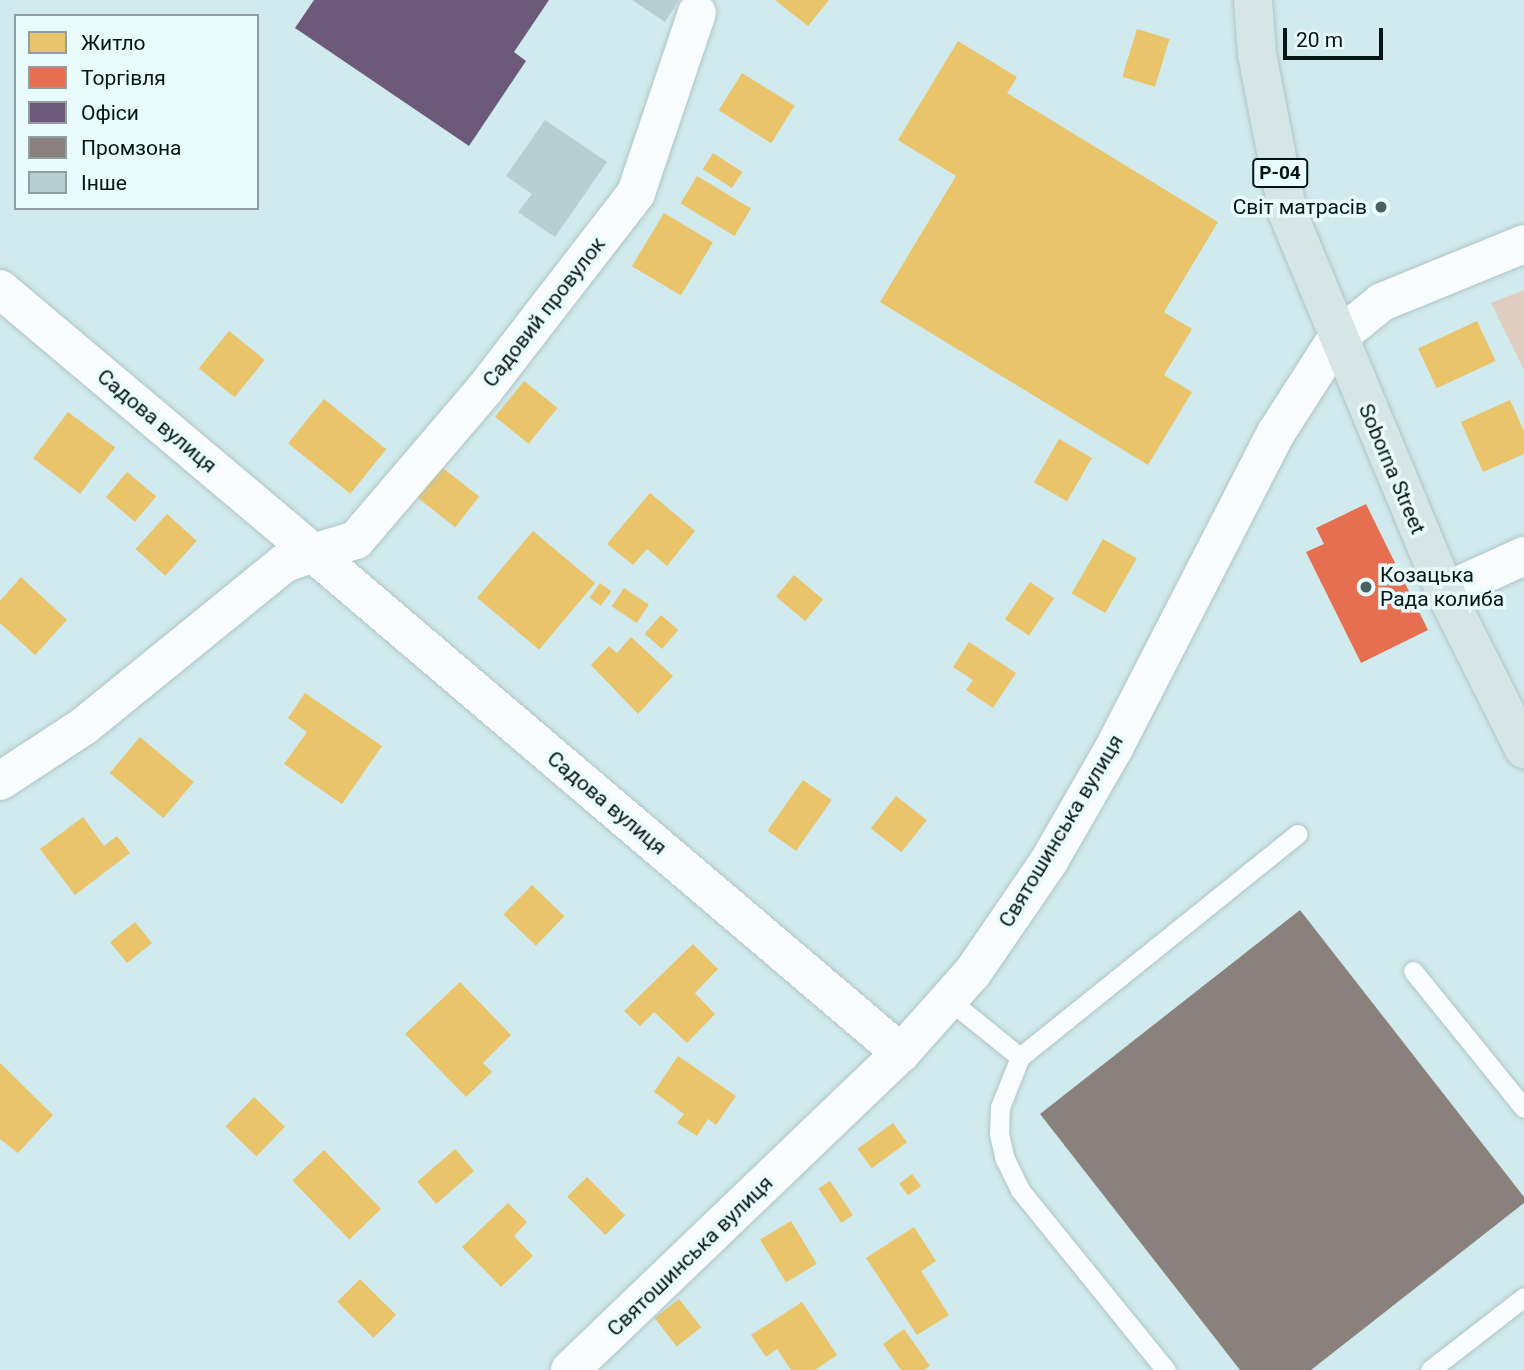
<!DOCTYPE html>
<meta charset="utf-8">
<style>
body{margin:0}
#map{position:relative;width:1524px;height:1370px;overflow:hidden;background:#d0eaed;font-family:Roboto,sans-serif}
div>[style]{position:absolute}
.green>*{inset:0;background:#dfcdc2}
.homes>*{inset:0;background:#e9c46a;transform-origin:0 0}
.shops>*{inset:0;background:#e76f51}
.offices>*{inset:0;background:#6d597a}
.industry>*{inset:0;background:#8a817c}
.building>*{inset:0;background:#b9ced0}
.roads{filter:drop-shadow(0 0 2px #b0c4c6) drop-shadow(0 0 2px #b0c4c6)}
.service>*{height:19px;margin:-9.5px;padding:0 9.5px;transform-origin:9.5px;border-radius:9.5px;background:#f8fcfc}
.minor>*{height:38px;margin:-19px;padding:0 19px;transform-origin:19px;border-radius:19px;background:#f8fcfc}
.primary>*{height:38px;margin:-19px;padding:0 19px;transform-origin:19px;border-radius:19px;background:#d6e5e6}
.dots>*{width:19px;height:19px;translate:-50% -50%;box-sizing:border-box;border:4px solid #e9fbfd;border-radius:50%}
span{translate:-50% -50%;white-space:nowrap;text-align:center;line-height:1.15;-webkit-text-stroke:7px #e9fbfd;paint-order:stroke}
.shield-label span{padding:2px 5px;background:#e9fbfd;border:2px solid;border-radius:5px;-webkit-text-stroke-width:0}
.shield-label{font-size:19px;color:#041516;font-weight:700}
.poi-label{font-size:21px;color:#041516}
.right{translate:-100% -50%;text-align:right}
.left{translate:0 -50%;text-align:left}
.street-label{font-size:21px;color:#041516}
.legend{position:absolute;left:14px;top:14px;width:245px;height:196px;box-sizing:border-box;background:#e9fbfd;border:2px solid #8d9fa1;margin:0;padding:9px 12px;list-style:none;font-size:21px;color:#041516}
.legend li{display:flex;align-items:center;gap:14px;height:35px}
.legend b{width:35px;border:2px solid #8d9fa1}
.scale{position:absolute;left:1283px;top:28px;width:100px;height:32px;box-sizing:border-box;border:4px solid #041516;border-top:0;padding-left:9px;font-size:21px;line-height:24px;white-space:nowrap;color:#041516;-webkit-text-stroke:5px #e9fbfd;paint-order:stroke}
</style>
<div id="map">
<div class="green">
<i style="clip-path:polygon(1524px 290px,1524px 370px,1491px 303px)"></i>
</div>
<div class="homes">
<i style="clip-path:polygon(775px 0,829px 0,808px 26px)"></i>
<i style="left:1137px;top:29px;width:34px;height:50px;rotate:17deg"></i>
<i style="clip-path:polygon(958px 41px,1017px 77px,1007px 93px,1218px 222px,1164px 312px,1192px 329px,1164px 375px,1192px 392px,1148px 465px,880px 302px,956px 176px,898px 140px)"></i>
<i style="left:742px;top:73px;width:62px;height:44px;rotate:32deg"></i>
<i style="left:713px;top:153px;width:35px;height:19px;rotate:33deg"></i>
<i style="left:697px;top:176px;width:63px;height:32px;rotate:31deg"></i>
<i style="left:664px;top:213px;width:57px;height:62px;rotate:31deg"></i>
<i style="left:1477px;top:321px;width:44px;height:65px;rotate:65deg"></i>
<i style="left:229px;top:331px;width:46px;height:48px;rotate:39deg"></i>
<i style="left:524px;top:381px;width:43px;height:46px;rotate:39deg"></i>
<i style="left:324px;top:399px;width:80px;height:57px;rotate:39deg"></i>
<i style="clip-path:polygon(1510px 400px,1524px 431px,1524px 454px,1483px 472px,1461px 422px)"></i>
<i style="left:68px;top:412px;width:59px;height:58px;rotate:37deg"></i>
<i style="left:1059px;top:439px;width:38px;height:50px;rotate:30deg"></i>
<i style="left:439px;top:465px;width:51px;height:39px;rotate:38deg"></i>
<i style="left:127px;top:472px;width:38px;height:33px;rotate:40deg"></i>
<i style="clip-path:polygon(650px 493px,695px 531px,667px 566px,647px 549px,633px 565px,607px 544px)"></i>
<i style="left:167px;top:514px;width:40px;height:47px;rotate:42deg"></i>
<i style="left:533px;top:531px;width:81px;height:87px;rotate:40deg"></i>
<i style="left:1103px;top:539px;width:39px;height:63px;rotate:30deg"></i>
<i style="left:794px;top:575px;width:38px;height:28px;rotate:40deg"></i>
<i style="clip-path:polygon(21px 577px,67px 620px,35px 655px,0 623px,0 601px)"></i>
<i style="left:1030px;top:582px;width:29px;height:45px;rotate:34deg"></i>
<i style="left:600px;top:583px;width:14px;height:18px;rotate:36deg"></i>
<i style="left:624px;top:588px;width:30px;height:22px;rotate:34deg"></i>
<i style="left:661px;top:615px;width:23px;height:25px;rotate:41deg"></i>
<i style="clip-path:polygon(631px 637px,673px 676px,638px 714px,591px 665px,609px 646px,617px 653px)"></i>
<i style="clip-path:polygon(969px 642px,1016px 673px,993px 708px,966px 690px,973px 680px,953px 667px)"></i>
<i style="clip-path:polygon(305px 693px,382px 746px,342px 804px,284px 764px,307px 732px,288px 718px)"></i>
<i style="left:140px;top:737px;width:70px;height:47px;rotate:40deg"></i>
<i style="left:803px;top:780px;width:35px;height:62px;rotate:35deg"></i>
<i style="left:896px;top:796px;width:39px;height:41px;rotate:38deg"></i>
<i style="clip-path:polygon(83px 817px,104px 846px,117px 836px,130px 853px,75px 895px,40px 849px)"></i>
<i style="left:532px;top:885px;width:45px;height:41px;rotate:44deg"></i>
<i style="left:135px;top:922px;width:27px;height:32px;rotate:51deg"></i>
<i style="clip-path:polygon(693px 944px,718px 969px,695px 993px,715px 1014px,687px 1043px,654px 1012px,640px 1026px,624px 1011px)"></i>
<i style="clip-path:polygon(460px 982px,511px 1035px,483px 1063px,492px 1072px,466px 1097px,405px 1034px)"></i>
<i style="clip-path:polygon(678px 1056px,736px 1096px,716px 1125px,708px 1119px,697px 1136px,677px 1123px,684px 1114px,654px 1092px)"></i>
<i style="clip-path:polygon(0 1063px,53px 1115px,18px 1153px,0 1139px)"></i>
<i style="left:254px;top:1097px;width:43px;height:41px;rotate:44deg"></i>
<i style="left:893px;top:1123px;width:24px;height:44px;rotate:54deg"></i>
<i style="left:455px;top:1149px;width:29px;height:50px;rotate:49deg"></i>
<i style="left:324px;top:1150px;width:82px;height:44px;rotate:46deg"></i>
<i style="left:912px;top:1174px;width:15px;height:16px;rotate:53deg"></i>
<i style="left:587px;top:1177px;width:54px;height:28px;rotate:45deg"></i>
<i style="left:830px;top:1181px;width:41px;height:14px;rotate:56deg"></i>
<i style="clip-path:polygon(508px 1203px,527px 1222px,514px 1236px,533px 1256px,501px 1287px,462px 1247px)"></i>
<i style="left:791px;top:1221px;width:50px;height:36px;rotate:59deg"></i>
<i style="clip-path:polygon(914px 1227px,936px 1261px,921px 1271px,949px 1315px,917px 1335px,866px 1258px)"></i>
<i style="left:360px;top:1279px;width:51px;height:32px;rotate:45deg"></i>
<i style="left:679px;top:1299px;width:36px;height:31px;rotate:52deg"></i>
<i style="clip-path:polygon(802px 1302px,837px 1355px,815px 1370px,791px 1370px,777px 1349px,766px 1357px,751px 1335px)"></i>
<i style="clip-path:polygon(904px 1329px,930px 1366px,924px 1370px,901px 1370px,883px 1344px)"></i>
</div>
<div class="shops">
<i style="clip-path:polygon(1366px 504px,1428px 630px,1361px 663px,1306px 552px,1324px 544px,1316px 528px)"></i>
</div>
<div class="offices">
<i style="clip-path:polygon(314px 0,549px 0,514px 52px,526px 61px,469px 146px,295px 28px)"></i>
</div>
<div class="industry">
<i style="clip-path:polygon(1300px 910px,1524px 1197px,1524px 1203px,1311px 1370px,1240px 1370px,1040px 1114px)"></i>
</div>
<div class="building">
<i style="clip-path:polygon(632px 0,679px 0,665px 22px)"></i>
<i style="clip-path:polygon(545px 120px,607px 162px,555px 237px,518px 212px,532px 194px,506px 176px)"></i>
</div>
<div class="roads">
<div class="service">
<i style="left:1413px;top:971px;width:176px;rotate:51deg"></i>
<i style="left:948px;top:999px;width:92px;rotate:38.9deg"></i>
<i style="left:1020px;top:1057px;width:356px;rotate:-38.8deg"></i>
<i style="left:1020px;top:1057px;width:54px;rotate:111.8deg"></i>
<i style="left:1000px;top:1107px;width:27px;rotate:92deg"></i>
<i style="left:999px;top:1134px;width:26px;rotate:77deg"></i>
<i style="left:1005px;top:1159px;width:34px;rotate:64deg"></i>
<i style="left:1020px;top:1190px;width:232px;rotate:51deg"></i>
<i style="left:1430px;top:1370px;width:119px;rotate:-37.8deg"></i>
</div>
<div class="minor">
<i style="left:0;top:289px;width:409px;rotate:40.1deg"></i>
<i style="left:313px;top:553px;width:45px;rotate:-16.8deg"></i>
<i style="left:356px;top:540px;width:197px;rotate:-49.5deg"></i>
<i style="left:484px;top:390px;width:249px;rotate:-52.3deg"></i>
<i style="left:636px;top:193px;width:190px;rotate:-71.3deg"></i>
<i style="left:1445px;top:592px;width:87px;rotate:-24.5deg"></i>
<i style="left:0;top:781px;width:100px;rotate:-33.2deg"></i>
<i style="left:84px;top:726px;width:257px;rotate:-39.1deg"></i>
<i style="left:283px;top:564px;width:32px;rotate:-20deg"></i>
<i style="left:313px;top:553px;width:772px;rotate:40.38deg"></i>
<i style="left:570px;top:1370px;width:458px;rotate:-43.8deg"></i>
<i style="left:901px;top:1053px;width:108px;rotate:-48.4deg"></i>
<i style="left:973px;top:972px;width:135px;rotate:-55.6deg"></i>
<i style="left:1049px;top:861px;width:133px;rotate:-60.1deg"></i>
<i style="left:1115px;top:746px;width:352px;rotate:-62.8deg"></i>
<i style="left:1276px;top:433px;width:112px;rotate:-57.4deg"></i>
<i style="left:1336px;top:339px;width:59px;rotate:-38.8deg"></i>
<i style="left:1382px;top:302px;width:153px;rotate:-22.2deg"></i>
</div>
<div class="primary">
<i style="left:1253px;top:0;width:54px;rotate:85.8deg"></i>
<i style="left:1257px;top:54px;width:163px;rotate:79deg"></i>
<i style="left:1288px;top:214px;width:409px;rotate:67.4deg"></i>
<i style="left:1445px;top:592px;width:176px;rotate:63.3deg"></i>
</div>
</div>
<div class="dots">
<i style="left:1381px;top:207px;background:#4b6061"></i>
<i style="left:1366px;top:587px;background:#4b6061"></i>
</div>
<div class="shield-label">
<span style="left:1280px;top:173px">Р-04</span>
</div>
<div class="poi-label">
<span class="right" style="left:1367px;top:207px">Світ матрасів</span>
<span class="left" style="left:1380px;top:587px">Козацька<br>Рада колиба</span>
</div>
<div class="street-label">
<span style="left:544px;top:312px;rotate:-52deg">Садовий провулок</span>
<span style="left:157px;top:421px;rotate:40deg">Садова вулиця</span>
<span style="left:1392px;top:469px;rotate:67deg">Soborna Street</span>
<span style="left:607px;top:803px;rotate:40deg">Садова вулиця</span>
<span style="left:1061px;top:831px;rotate:-59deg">Святошинська вулиця</span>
<span style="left:690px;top:1256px;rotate:-44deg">Святошинська вулиця</span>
</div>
<ul class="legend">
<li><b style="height:19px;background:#e9c46a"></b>Житло</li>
<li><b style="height:19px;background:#e76f51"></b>Торгівля</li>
<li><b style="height:19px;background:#6d597a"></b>Офіси</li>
<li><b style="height:19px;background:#8a817c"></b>Промзона</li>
<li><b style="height:19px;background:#b9ced0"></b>Інше</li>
</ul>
<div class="scale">20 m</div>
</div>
